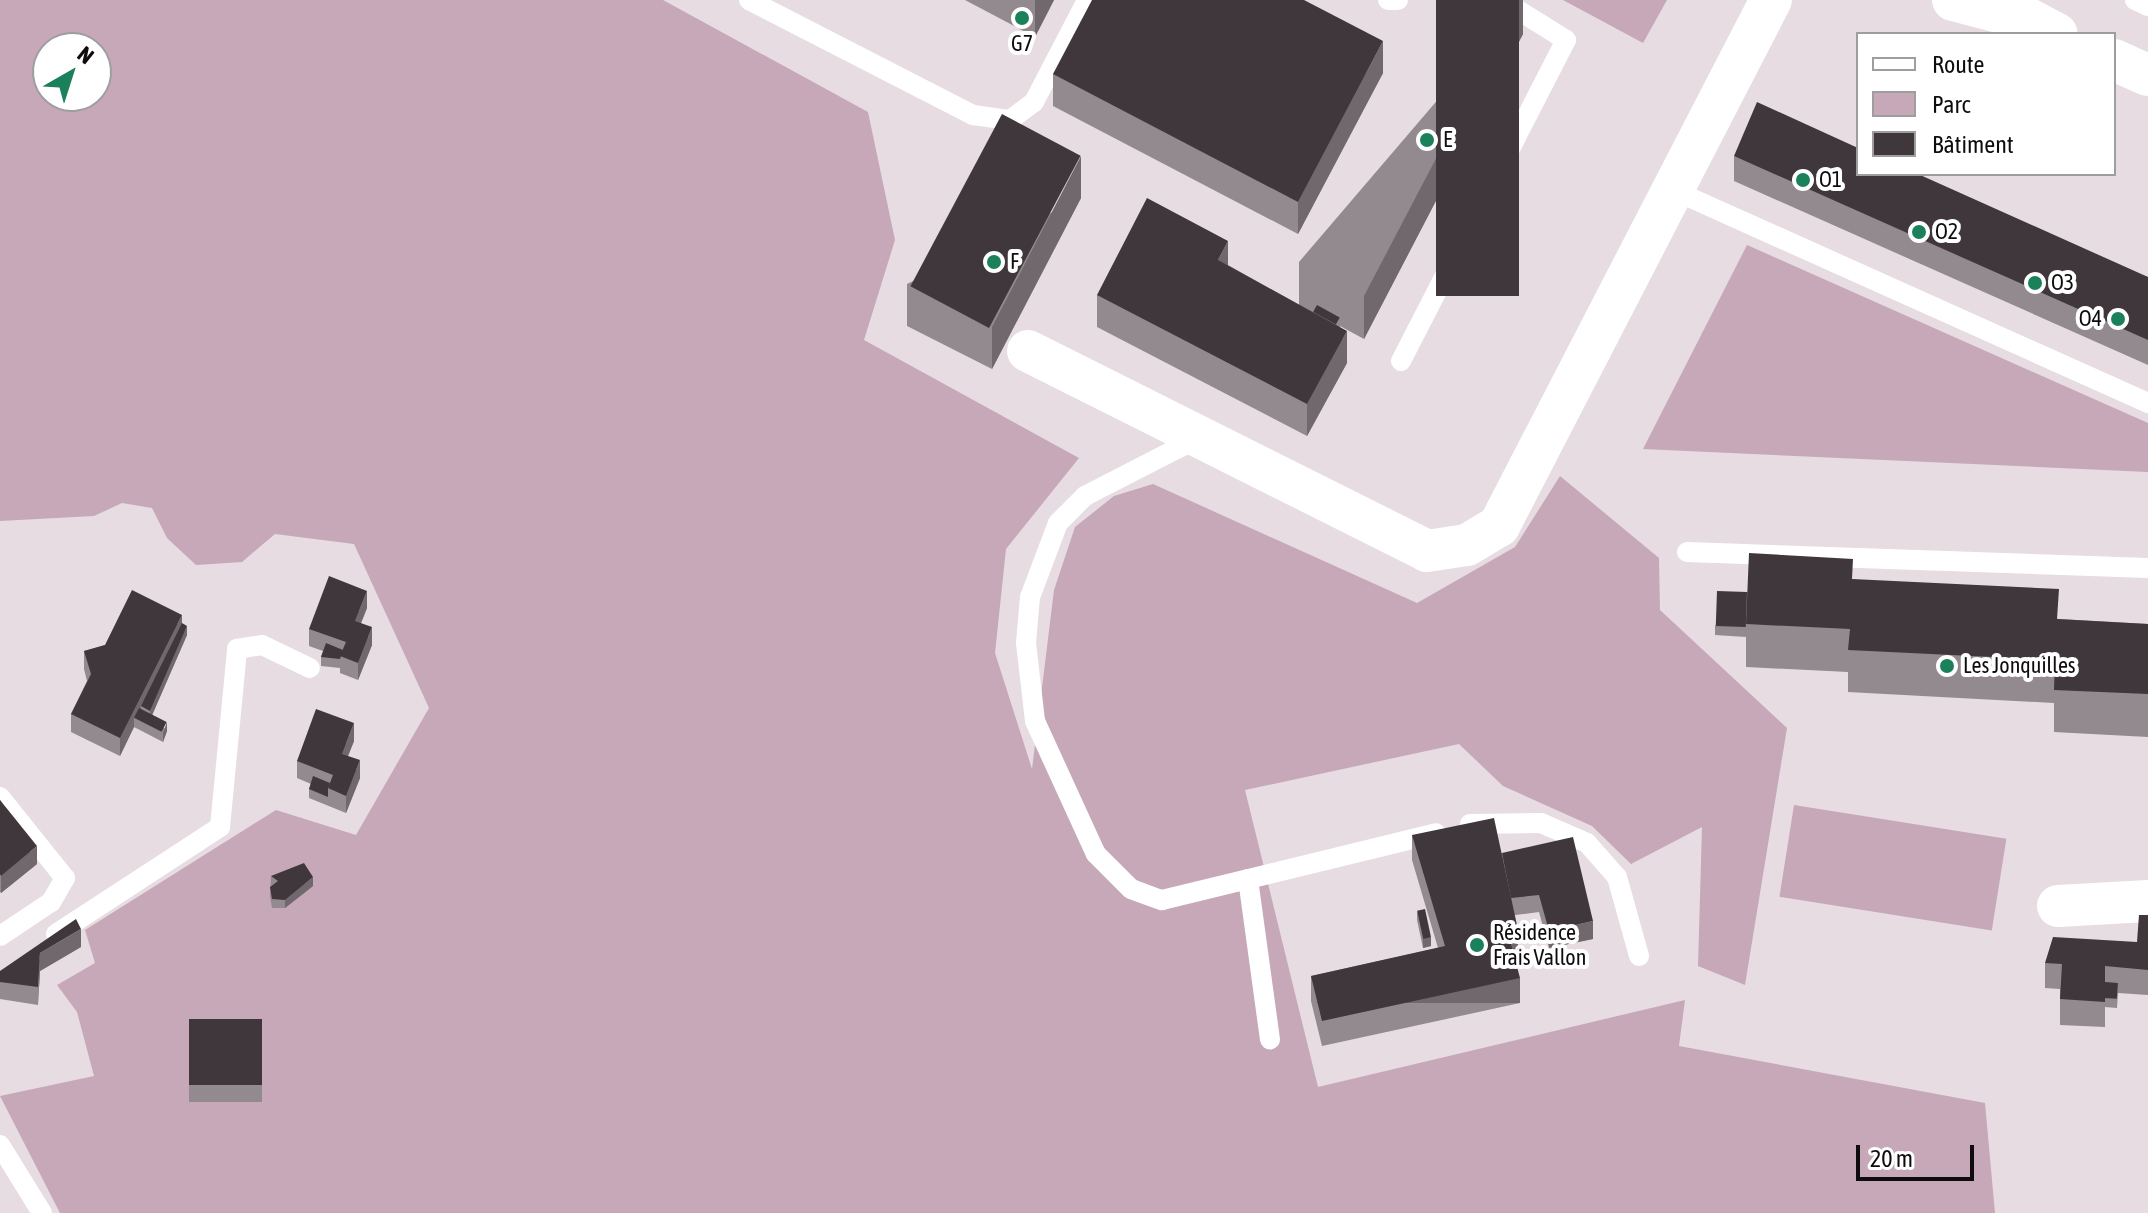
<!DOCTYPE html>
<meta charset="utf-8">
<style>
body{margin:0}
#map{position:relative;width:2148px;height:1213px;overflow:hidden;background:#e6dce1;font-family:"Asap Condensed",sans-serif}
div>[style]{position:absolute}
.green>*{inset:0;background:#c6a8b9;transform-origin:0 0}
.service>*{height:20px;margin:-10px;padding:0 10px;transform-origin:10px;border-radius:10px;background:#fff}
.minor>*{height:42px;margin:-21px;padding:0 21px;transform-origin:21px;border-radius:21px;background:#fff}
.wall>*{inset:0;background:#928a8e;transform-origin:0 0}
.shaded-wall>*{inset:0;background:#71686d;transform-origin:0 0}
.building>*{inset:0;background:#3f373b;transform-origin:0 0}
.dots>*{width:22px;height:22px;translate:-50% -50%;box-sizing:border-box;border:4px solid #fff;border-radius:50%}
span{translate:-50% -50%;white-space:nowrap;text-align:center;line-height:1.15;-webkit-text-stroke:8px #fff;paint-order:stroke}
.poi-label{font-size:22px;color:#0f0c0d}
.left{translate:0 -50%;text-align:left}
.right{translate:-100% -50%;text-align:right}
.legend{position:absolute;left:1856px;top:32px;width:260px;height:144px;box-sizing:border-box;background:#fff;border:2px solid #9f9e9e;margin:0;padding:10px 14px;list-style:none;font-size:24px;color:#0f0c0d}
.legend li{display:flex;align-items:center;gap:16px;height:40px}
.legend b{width:40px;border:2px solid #9f9e9e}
.north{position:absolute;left:32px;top:32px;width:80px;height:80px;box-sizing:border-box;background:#fff;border:2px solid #9f9e9e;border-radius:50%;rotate:39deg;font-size:22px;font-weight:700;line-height:32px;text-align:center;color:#0f0c0d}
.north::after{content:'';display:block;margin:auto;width:28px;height:36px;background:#1b815b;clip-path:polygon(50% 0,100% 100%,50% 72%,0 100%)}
.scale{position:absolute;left:1856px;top:1145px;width:118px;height:36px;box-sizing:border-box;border:4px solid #0f0c0d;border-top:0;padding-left:10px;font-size:24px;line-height:28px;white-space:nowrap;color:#0f0c0d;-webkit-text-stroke:6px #fff;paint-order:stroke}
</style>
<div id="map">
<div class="green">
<i style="clip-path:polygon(evenodd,0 0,663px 0,868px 112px,895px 240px,864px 340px,1079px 458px,1006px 549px,995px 653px,1032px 769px,1054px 590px,1075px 527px,1114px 496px,1153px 484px,1417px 603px,1515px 547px,1560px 476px,1659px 558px,1660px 610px,1787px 728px,1745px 985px,1698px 966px,1702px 827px,1631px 864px,1592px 826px,1503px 786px,1459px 744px,1245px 790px,1318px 1087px,1685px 1000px,1679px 1046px,1985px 1103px,1995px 1213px,60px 1213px,0 1096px,94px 1076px,77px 1012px,57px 985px,95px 963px,85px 930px,276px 810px,356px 835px,429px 708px,354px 544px,275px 534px,242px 562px,196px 565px,167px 538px,152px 508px,122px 503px,94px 516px,0 521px,0 0,48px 48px,96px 48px,96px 96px,48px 96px,48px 48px)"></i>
<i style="clip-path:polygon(1563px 0,1667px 0,1643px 43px)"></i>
<i style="clip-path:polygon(1747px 245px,2148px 423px,2148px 472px,1643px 449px)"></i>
<i style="left:1794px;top:805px;width:215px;height:93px;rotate:9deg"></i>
</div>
<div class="service">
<i style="left:749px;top:0;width:252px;rotate:27.2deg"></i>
<i style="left:973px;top:115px;width:37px;rotate:8deg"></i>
<i style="left:1010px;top:120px;width:30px;rotate:-37deg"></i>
<i style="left:1034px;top:102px;width:115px;rotate:-62.5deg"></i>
<i style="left:1388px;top:0;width:10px"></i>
<i style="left:2135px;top:0;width:14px;rotate:25deg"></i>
<i style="left:1673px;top:190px;width:521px;rotate:24.15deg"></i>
<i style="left:1401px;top:361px;width:361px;rotate:-62.8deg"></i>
<i style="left:1566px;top:40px;width:75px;rotate:-148deg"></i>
<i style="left:1194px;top:440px;width:123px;rotate:152.8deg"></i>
<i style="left:1085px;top:496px;width:38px;rotate:135deg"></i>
<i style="left:1058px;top:523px;width:79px;rotate:110.7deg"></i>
<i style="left:1030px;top:597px;width:46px;rotate:95deg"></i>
<i style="left:1026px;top:643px;width:79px;rotate:83.4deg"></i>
<i style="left:1035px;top:721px;width:146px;rotate:65.4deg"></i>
<i style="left:1096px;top:854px;width:49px;rotate:45deg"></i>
<i style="left:1131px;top:889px;width:33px;rotate:20deg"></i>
<i style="left:1162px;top:900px;width:282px;rotate:-13.7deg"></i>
<i style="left:1687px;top:552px;width:461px;rotate:2deg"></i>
<i style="left:0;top:797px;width:104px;rotate:51.3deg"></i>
<i style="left:65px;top:878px;width:28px;rotate:120deg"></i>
<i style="left:51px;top:902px;width:61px;rotate:146.3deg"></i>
<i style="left:1470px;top:824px;width:71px;rotate:-0.8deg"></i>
<i style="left:1541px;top:823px;width:50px;rotate:23.5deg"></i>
<i style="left:1587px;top:843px;width:45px;rotate:48.6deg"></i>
<i style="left:1617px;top:877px;width:82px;rotate:74.4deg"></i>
<i style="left:1248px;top:879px;width:162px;rotate:82.2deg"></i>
<i style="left:56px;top:934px;width:196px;rotate:-33.1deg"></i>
<i style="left:220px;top:827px;width:179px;rotate:-84.5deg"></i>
<i style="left:237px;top:649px;width:25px;rotate:-9deg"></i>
<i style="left:262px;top:645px;width:53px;rotate:25.6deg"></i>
<i style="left:0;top:1145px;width:80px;rotate:58.3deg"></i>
</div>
<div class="minor">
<i style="left:1953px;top:0;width:67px;rotate:14.7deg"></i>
<i style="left:1993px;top:0;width:72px;rotate:28deg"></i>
<i style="left:2114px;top:60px;width:37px;rotate:24deg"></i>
<i style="left:1028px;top:351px;width:446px;rotate:26.6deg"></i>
<i style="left:1427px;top:551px;width:40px;rotate:-8.5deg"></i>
<i style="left:1467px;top:545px;width:37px;rotate:-31deg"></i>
<i style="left:1499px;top:526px;width:592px;rotate:-62.66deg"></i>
<i style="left:2058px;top:906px;width:90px;rotate:-3.2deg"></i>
</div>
<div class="wall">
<i style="clip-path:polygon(965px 0,1054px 0,1035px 37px)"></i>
<i style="clip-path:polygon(1523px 0,1523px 34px,1470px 136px,1475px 147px,1454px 187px,1450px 184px,1450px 175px,1455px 164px,1364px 339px,1340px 326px,1347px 363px,1307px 436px,1097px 327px,1097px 295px,1228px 265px,1299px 305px,1299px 262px)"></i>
<i style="clip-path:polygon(1383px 73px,1298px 234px,1053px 106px,1053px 74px)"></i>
<i style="clip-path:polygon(1734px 156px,2148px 277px,2148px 365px,1734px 181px)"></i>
<i style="clip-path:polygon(1081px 198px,992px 369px,907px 326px,907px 284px)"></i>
<i style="clip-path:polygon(1853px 579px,2059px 619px,2148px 624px,2148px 737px,2054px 732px,2054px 703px,1848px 692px,1848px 672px,1746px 667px,1746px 637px,1715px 635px,1715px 626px,1747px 592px)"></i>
<i style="clip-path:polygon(367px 608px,361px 623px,372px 645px,358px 680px,340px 673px,340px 668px,321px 666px,321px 657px,323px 651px,309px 646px,309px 629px)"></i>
<i style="clip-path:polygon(182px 623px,187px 635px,152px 715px,167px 731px,163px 742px,134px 727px,120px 756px,71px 732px,71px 714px,87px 681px,84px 669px,84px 651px)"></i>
<i style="clip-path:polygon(354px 741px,348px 756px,360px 778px,346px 813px,309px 798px,309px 789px,311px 784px,297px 778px,297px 761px)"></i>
<i style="clip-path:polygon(0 800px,37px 864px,1px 893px,0 892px)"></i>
<i style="clip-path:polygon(1412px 835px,1502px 853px,1593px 939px,1549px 948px,1539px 912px,1515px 915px,1518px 955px,1514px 956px,1520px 1003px,1322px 1046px,1311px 1001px,1311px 976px,1438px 948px,1412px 860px)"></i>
<i style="clip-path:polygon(271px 876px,313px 886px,285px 908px,272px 908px,270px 896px)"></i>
<i style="clip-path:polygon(1417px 911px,1431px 946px,1423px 948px,1417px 920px)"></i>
<i style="clip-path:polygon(2148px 915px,2148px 995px,2118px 993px,2117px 1008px,2105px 1007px,2105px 1027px,2060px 1025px,2060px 989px,2045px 988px,2045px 963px,2137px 942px)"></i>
<i style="clip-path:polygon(81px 947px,40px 971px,38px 1005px,0 999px,0 971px)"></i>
<i style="left:189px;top:1019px;width:73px;height:83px"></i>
</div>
<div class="shaded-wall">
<i style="clip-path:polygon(1035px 0,1054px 0,1035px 37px)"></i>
<i style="clip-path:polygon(1519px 0,1523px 0,1523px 34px,1364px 339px,1364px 296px)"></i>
<i style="clip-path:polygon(1383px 41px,1383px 73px,1298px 234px,1298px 202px)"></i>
<i style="clip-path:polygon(1475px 138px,1475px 147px,1454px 187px,1454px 178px)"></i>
<i style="clip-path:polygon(1081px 156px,1081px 198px,992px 369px,992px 327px)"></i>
<i style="clip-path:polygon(1228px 241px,1228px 273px,1218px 260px)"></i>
<i style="clip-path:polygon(1347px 331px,1347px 363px,1307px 436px,1307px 404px)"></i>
<i style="clip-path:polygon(367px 591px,367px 608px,355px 638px,355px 621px)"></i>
<i style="clip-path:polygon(182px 615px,182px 632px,141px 706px,141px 715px,134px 718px,134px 727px,120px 756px,120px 738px)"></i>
<i style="clip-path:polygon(187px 626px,187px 635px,150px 720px,150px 711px)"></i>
<i style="clip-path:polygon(372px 627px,372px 645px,358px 680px,358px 663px)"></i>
<i style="clip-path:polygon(167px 722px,167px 731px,163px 742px,163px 733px)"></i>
<i style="clip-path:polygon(354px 723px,354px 741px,342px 771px,342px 754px)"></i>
<i style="clip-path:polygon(360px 760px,360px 778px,346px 813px,346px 796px)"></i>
<i style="clip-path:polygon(37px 846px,37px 864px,1px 893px,1px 876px)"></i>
<i style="clip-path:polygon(313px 877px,313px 886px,285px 908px,285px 900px)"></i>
<i style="clip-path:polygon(1593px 921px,1593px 939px,1549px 948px,1549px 931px)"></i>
<i style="clip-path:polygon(81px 929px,81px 947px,40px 971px,38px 1005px,40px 953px)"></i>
<i style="clip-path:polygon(1518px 930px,1518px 955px,1508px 958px,1508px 933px)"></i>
<i style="clip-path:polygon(1431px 937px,1431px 946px,1423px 948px,1423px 939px)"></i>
<i style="left:1520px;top:978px;width:25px;height:203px;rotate:90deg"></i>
</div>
<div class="building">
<i style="clip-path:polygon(1092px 0,1304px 0,1383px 41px,1298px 202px,1053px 74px)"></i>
<i style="left:1436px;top:0;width:83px;height:296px"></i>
<i style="clip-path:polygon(1757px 102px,1858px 148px,1858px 174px,1918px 174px,2148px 277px,2148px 340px,1734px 156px)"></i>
<i style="left:1002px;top:114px;width:89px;height:195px;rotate:28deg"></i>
<i style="clip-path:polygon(1469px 136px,1475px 138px,1454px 178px,1450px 175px)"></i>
<i style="clip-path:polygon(1147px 198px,1228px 241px,1218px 260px,1347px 331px,1307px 404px,1097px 295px)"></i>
<i style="left:1317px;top:305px;width:26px;height:8px;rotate:29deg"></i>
<i style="clip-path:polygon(1749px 553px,1853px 559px,1852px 579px,2059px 589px,2057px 619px,2148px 624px,2148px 694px,2054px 690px,2055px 660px,1848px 650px,1850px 629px,1746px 624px)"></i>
<i style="clip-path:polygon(329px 576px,367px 591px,355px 621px,372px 627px,358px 663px,340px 656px,346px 642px,309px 629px)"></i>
<i style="clip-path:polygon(132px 590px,182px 615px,120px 738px,71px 714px,91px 674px,84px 651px,105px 645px)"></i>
<i style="left:1717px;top:591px;width:30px;height:35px;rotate:2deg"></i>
<i style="clip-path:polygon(182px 623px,187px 626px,150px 711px,141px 706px)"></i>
<i style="clip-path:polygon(326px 643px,343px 650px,340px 659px,321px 657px)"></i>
<i style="left:139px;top:708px;width:31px;height:11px;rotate:27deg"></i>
<i style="clip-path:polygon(316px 709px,354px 723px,342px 754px,360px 760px,346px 796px,328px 788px,333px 775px,297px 761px)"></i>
<i style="clip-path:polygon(313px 776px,330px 783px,328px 788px,328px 797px,309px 789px)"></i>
<i style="clip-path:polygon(0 800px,37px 846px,1px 876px,0 874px)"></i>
<i style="clip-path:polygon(1494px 818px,1518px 930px,1508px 933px,1520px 978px,1322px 1021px,1311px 976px,1445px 946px,1412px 835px)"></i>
<i style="clip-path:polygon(1573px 837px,1593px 921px,1549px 931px,1539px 895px,1511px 898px,1502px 853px)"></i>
<i style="clip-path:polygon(304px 863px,313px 877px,285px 900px,272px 899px,270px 887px,278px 881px,271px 876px)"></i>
<i style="left:1425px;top:909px;width:29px;height:8px;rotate:78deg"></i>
<i style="clip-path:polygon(2139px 915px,2148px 915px,2148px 970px,2105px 966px,2105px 1002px,2060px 999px,2062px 964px,2045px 963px,2053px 937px,2137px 942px)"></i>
<i style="clip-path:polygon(76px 919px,81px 929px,40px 953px,38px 987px,0 982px,0 971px)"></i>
<i style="left:2105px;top:982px;width:13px;height:16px;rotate:4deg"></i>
<i style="left:189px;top:1019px;width:73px;height:66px"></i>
</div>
<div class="dots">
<i style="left:1022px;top:18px;background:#1b815b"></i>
<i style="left:1427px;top:140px;background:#1b815b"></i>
<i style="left:1803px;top:180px;background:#1b815b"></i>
<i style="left:1919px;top:232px;background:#1b815b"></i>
<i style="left:994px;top:262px;background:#1b815b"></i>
<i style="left:2035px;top:283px;background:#1b815b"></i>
<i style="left:2118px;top:319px;background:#1b815b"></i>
<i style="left:1947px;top:666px;background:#1b815b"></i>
<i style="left:1477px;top:945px;background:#1b815b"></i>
</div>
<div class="poi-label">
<span style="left:1022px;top:44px">G7</span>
<span class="left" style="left:1443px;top:140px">E</span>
<span class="left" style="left:1819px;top:180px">O1</span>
<span class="left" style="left:1935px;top:232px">O2</span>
<span class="left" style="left:1010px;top:262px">F</span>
<span class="left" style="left:2051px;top:283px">O3</span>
<span class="right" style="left:2102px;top:319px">O4</span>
<span class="left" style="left:1963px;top:666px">Les Jonquilles</span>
<span class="left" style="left:1493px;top:945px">Résidence<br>Frais Vallon</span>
</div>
<ul class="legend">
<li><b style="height:10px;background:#fff"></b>Route</li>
<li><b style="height:22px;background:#c6a8b9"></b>Parc</li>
<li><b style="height:22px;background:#3f373b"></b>Bâtiment</li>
</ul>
<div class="north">N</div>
<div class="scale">20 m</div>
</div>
